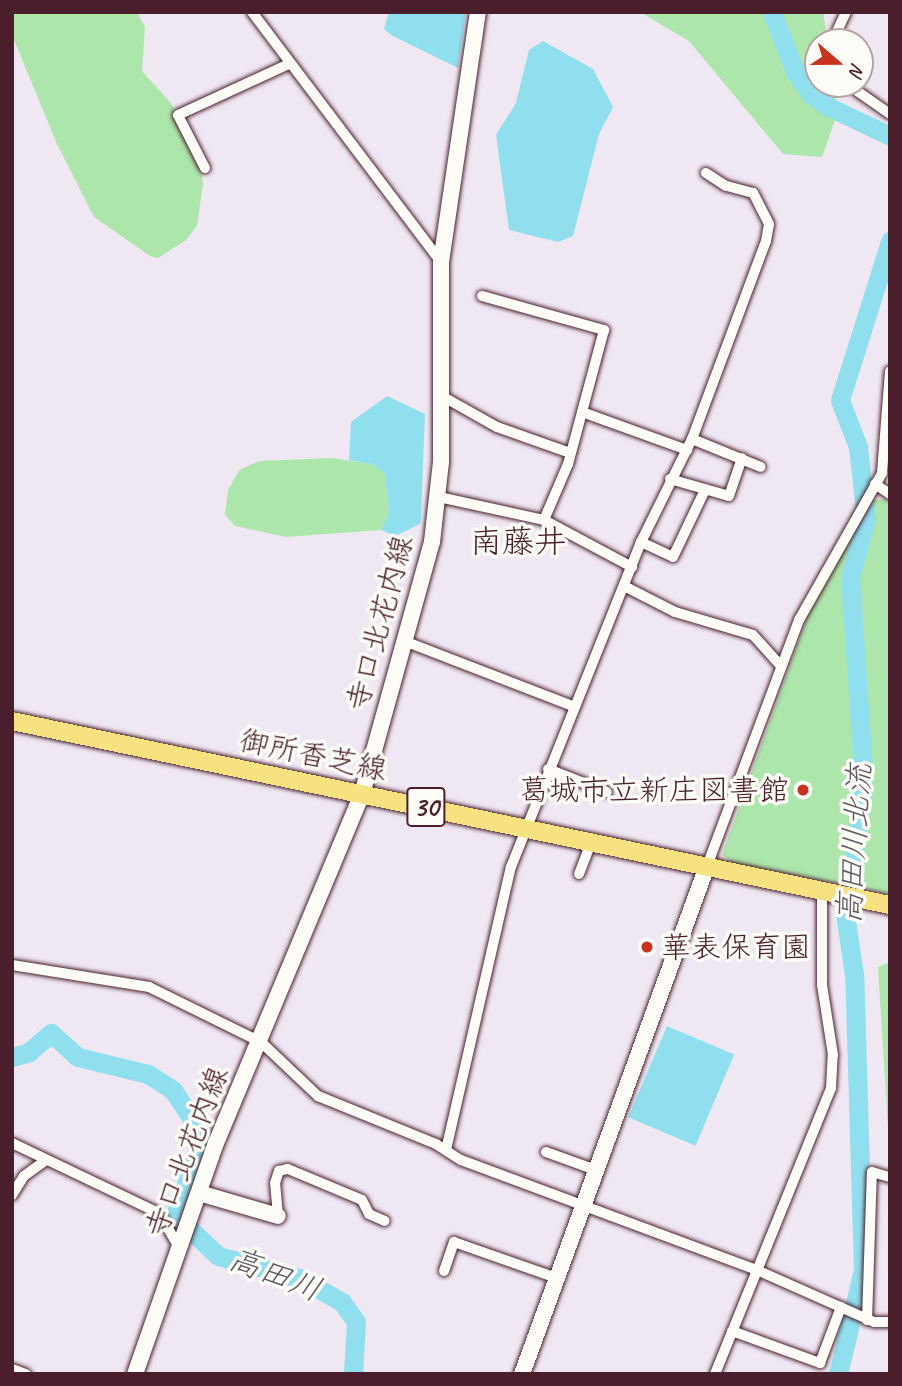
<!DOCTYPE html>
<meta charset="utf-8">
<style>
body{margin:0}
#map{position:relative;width:902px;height:1386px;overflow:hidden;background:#efe8f3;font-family:Caveat,"Klee One",sans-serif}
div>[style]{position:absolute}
.green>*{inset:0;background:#ace6ab}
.water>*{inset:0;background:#90dfef;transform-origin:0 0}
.river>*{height:19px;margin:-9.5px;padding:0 9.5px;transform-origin:9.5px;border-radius:9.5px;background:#90dfef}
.roads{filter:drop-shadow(0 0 2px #4a1f2b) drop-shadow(0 0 2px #4a1f2b)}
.street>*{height:10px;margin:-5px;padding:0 5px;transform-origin:5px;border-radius:5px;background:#fdfcf7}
.secondary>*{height:16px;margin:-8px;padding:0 8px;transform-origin:8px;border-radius:8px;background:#fdfcf7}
.primary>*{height:18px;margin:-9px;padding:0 9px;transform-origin:9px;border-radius:9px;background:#f7e281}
.dots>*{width:19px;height:19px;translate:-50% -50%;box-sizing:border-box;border:4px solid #fdfcf7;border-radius:50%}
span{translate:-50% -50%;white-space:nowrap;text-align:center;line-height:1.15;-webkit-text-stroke:7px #fdfcf7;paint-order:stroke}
.shield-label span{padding:2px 5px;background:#fdfcf7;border:2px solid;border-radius:5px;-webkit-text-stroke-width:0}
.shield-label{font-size:28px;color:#4a1f2b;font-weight:700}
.street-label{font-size:30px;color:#4a1f2b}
.poi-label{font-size:30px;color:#4a1f2b}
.right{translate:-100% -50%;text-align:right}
.left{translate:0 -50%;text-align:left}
.neighbourhood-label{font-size:32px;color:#4a1f2b}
.water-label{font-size:32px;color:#5f5966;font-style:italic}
.frame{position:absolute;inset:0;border:14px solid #4a1f2b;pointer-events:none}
.north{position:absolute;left:804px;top:28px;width:70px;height:70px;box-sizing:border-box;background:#fdfcf7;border:2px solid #b5a4a5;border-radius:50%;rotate:110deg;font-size:19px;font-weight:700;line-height:28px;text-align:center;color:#4a1f2b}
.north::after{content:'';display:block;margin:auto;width:24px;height:32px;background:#c8321e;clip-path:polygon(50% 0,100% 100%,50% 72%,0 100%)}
</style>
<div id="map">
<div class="green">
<i style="clip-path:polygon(12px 12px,137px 12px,145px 27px,142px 71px,170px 102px,198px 149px,203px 184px,197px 226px,186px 240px,158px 258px,150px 256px,94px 217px,57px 144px,12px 35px)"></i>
<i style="clip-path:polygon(640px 12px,823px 12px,828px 42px,818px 42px,818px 84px,834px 84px,838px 112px,822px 157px,783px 154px,689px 41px)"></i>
<i style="clip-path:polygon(332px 458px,372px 464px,385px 474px,389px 514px,381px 530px,286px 537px,235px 526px,225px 515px,228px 491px,239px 470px,259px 461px)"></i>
<i style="clip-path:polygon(890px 499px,890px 894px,734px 863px,722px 855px,809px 613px,872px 500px)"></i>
<i style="clip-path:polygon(890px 962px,890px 1161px,878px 967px)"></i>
</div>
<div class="water">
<i style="clip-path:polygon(389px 12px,466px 12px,458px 68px,391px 35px,384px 29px)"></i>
<i style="clip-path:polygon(543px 41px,593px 69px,613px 107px,599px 134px,573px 236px,558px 242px,509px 230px,496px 135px,516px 103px,529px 50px)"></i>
<i style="clip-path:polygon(387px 396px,425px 414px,421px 518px,420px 524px,395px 536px,381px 530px,389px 514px,385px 474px,372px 464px,349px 460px,351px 422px)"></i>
<i style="left:667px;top:1026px;width:73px;height:99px;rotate:23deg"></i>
</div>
<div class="river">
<i style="left:772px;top:12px;width:64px;rotate:69deg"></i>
<i style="left:795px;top:72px;width:26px;rotate:54deg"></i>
<i style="left:810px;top:93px;width:19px;rotate:39deg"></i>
<i style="left:825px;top:105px;width:72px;rotate:25.5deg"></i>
<i style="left:12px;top:1057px;width:18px;rotate:-16deg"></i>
<i style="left:29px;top:1052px;width:29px;rotate:-41deg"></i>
<i style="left:51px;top:1033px;width:36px;rotate:42deg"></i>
<i style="left:78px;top:1057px;width:72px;rotate:13.7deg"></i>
<i style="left:148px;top:1074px;width:30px;rotate:33deg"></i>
<i style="left:173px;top:1090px;width:55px;rotate:56.9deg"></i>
<i style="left:203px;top:1136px;width:84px;rotate:109.5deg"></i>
<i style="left:175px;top:1215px;width:59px;rotate:43.6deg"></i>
<i style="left:218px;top:1256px;width:84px;rotate:15.2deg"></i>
<i style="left:299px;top:1278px;width:49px;rotate:29.2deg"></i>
<i style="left:342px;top:1302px;width:24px;rotate:55deg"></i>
<i style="left:356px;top:1322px;width:52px;rotate:93.3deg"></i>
<i style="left:838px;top:1374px;width:107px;rotate:-76.5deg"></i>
<i style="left:863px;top:1270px;width:295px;rotate:-91.7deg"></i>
<i style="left:854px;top:975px;width:63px;rotate:-98.3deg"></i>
<i style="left:845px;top:913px;width:132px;rotate:-81.7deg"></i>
<i style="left:864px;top:782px;width:204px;rotate:-93.9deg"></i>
<i style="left:850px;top:578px;width:61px;rotate:-74.8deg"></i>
<i style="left:866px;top:519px;width:72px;rotate:-96.3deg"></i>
<i style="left:858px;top:447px;width:50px;rotate:-111deg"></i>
<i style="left:840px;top:400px;width:167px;rotate:-72.5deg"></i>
</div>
<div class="roads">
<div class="street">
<i style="left:252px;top:12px;width:313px;rotate:52.9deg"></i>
<i style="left:832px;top:42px;width:33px;rotate:-65deg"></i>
<i style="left:847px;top:84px;width:52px;rotate:34.9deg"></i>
<i style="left:205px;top:168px;width:59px;rotate:-117deg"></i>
<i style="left:178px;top:115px;width:122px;rotate:-24.7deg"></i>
<i style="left:482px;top:296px;width:127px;rotate:15.6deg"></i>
<i style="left:604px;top:330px;width:139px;rotate:105deg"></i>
<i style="left:568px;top:464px;width:61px;rotate:113.2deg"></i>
<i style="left:440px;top:395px;width:65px;rotate:29.3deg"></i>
<i style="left:497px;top:427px;width:77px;rotate:19.6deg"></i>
<i style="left:582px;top:412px;width:112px;rotate:19.9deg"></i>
<i style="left:692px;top:439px;width:74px;rotate:22.1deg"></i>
<i style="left:670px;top:479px;width:61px;rotate:16.1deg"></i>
<i style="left:729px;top:496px;width:40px;rotate:-71.1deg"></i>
<i style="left:875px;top:484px;width:18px;rotate:34deg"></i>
<i style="left:439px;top:497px;width:107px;rotate:12.4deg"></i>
<i style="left:544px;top:520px;width:100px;rotate:28.1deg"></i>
<i style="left:641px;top:542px;width:35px;rotate:25deg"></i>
<i style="left:673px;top:557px;width:72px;rotate:-64.5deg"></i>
<i style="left:626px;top:587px;width:55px;rotate:27deg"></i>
<i style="left:675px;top:612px;width:81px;rotate:16.4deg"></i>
<i style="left:753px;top:635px;width:42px;rotate:47.9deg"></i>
<i style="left:404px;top:641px;width:183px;rotate:21.1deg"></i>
<i style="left:548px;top:769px;width:63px;rotate:21.3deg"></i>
<i style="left:707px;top:866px;width:263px;rotate:-69.5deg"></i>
<i style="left:799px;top:620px;width:169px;rotate:-60.5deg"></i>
<i style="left:882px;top:473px;width:102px;rotate:-85.5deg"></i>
<i style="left:579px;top:874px;width:34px;rotate:-69deg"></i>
<i style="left:12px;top:965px;width:139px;rotate:9.1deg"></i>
<i style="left:149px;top:987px;width:125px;rotate:26.2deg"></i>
<i style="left:261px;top:1042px;width:79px;rotate:43.5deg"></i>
<i style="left:318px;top:1096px;width:127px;rotate:22.1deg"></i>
<i style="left:436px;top:1144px;width:30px;rotate:33deg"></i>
<i style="left:461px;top:1160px;width:318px;rotate:20.4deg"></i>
<i style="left:759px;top:1271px;width:126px;rotate:23.9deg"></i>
<i style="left:874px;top:1322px;width:16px"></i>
<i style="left:12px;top:1143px;width:163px;rotate:25.5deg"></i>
<i style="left:159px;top:1213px;width:42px;rotate:59.7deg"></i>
<i style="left:446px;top:1150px;width:290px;rotate:-77.1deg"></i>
<i style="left:511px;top:867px;width:350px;rotate:-68.2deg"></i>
<i style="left:641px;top:542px;width:115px;rotate:-63.7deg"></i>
<i style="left:692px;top:439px;width:211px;rotate:-69.5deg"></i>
<i style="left:766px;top:241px;width:17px;rotate:-80deg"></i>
<i style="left:769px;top:224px;width:35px;rotate:-117deg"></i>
<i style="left:753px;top:193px;width:28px;rotate:-165deg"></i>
<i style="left:726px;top:186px;width:24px;rotate:-147deg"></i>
<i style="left:546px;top:1152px;width:53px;rotate:19.8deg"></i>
<i style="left:12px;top:1195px;width:22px;rotate:-58deg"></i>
<i style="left:24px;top:1176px;width:27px;rotate:-36deg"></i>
<i style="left:278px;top:1216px;width:33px;rotate:-95deg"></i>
<i style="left:275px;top:1183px;width:13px;rotate:-72deg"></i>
<i style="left:279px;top:1171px;width:9px;rotate:-13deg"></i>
<i style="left:288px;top:1169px;width:80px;rotate:22.7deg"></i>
<i style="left:362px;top:1200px;width:16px;rotate:63deg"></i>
<i style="left:369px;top:1214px;width:17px;rotate:24deg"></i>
<i style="left:444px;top:1271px;width:31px;rotate:-71deg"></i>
<i style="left:454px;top:1242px;width:109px;rotate:19.3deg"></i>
<i style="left:867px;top:1320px;width:148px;rotate:-88.1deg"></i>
<i style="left:872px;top:1172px;width:19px;rotate:16deg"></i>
<i style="left:732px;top:1331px;width:94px;rotate:20deg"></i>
<i style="left:820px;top:1363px;width:60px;rotate:-69.4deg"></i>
<i style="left:12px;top:1369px;width:15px;rotate:20deg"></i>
<i style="left:715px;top:1374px;width:309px;rotate:-67.9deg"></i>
<i style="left:831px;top:1088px;width:33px;rotate:-87deg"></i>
<i style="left:833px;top:1055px;width:71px;rotate:-98.9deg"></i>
<i style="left:822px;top:985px;width:94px;rotate:-90deg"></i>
</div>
<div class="secondary">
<i style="left:199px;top:1193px;width:82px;rotate:16.2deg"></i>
<i style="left:135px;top:1374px;width:245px;rotate:-70.7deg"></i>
<i style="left:216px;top:1143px;width:378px;rotate:-67.3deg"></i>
<i style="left:362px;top:794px;width:262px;rotate:-74.5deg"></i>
<i style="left:432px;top:542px;width:81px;rotate:-83.6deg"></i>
<i style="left:441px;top:462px;width:200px;rotate:-90deg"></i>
<i style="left:441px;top:262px;width:253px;rotate:-81.6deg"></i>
<i style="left:522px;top:1374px;width:541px;rotate:-69.99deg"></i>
</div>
<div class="primary">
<i style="left:12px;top:721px;width:897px;rotate:11.84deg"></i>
</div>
</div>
<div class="dots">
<i style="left:803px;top:790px;background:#c8321e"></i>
<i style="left:647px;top:947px;background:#c8321e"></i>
</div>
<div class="shield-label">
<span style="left:426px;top:807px">30</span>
</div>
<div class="street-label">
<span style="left:380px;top:623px;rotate:-75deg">寺口北花内線</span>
<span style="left:313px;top:755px;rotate:12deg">御所香芝線</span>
<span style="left:187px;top:1152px;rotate:-69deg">寺口北花内線</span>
</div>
<div class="poi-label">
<span class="right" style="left:789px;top:790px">葛城市立新庄図書館</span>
<span class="left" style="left:661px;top:947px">華表保育園</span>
</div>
<div class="neighbourhood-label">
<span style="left:518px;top:542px">南藤井</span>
</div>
<div class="water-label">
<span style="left:855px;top:844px;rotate:-86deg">高田川北流</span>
<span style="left:275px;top:1275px;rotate:21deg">高田川</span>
</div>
<div class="frame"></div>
<div class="north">N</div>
</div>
